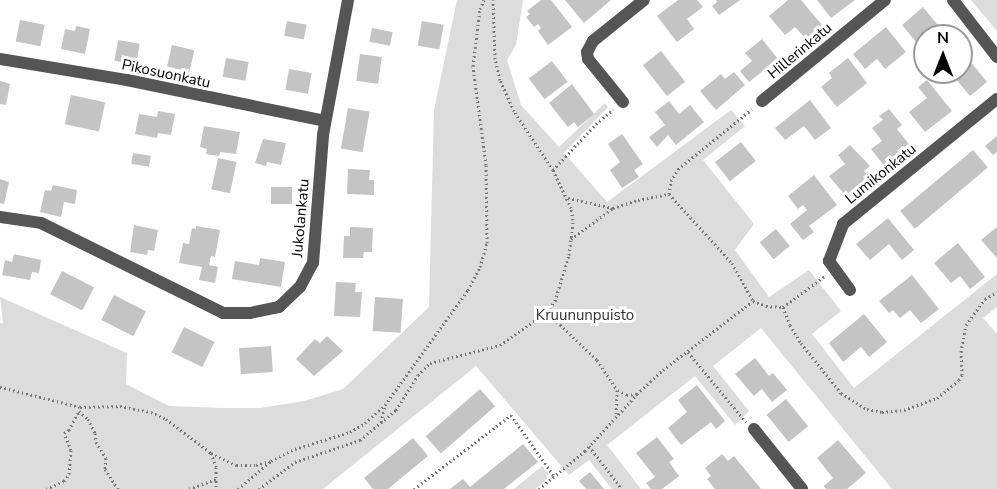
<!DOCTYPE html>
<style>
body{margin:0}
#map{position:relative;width:997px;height:489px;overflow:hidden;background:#fff;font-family:"Nunito Sans",sans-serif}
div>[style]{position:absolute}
.green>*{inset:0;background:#dcdcdc}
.building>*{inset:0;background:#c4c4c4;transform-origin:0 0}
.path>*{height:3px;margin-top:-1.5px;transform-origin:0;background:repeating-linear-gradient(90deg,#777 0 1.5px,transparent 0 4.5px)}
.minor>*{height:12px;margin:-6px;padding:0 6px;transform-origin:6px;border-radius:6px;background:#555}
span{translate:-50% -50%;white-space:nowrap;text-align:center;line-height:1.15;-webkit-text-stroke:6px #fff;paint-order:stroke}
.street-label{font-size:15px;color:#000}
.park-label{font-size:15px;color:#333}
.north{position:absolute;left:913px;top:24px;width:60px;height:60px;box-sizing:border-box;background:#fff;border:2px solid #999;border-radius:50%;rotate:0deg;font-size:16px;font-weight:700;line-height:24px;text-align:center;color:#000}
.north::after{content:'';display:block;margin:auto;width:21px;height:27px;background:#000;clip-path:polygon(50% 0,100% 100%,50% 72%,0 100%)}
</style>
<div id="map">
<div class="green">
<i style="clip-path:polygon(457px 0,523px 0,516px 45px,507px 60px,521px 105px,559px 147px,605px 103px,608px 107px,564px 153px,607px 202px,731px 110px,745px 126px,703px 160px,754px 224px,735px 250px,769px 297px,809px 270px,841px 311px,812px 334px,854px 388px,997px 274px,997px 307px,983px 318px,997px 334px,997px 489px,892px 489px,761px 328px,713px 366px,749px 411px,735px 425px,695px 376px,607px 445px,641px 489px,612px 489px,589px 460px,569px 475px,476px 366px,323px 489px,0 489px,0 323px,3px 323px,0 297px,127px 353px,126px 384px,169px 406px,223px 408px,260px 408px,304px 401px,343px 389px,429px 307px,434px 110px)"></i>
<i style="clip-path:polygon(971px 0,997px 0,997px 31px)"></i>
<i style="clip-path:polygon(542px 466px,548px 473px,547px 479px,536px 489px,514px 489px)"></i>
</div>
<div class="building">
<i style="clip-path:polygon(541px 0,551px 0,572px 27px,548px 45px,538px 31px,541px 28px,538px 24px,534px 27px,526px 17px,530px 14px,527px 11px)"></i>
<i style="clip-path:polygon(565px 0,611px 0,584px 23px)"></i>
<i style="clip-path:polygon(678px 0,697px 0,703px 7px,687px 19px,694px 29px,677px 42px,657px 16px)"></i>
<i style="clip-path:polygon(716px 0,740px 0,719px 15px,712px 6px,717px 2px)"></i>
<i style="clip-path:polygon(788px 0,801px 0,823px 26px,806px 39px,795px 27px,785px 35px,769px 16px)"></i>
<i style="clip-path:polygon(817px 0,855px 0,831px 18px)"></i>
<i style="clip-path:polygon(923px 7px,946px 35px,925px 36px,925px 53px,902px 25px)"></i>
<i style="left:20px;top:20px;width:25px;height:22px;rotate:11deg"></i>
<i style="left:287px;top:21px;width:20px;height:15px;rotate:11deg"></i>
<i style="left:422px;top:21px;width:22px;height:25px;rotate:10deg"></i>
<i style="clip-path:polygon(76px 26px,90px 29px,85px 54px,61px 49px,65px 29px,75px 31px)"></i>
<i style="clip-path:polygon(886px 27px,906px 52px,885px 69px,877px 59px,865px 69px,853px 54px)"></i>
<i style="left:372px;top:28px;width:21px;height:14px;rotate:11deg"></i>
<i style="clip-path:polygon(762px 39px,778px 59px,749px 82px,740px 71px,752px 61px,745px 53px)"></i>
<i style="left:118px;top:40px;width:22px;height:21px;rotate:10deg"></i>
<i style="left:172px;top:45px;width:23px;height:22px;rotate:13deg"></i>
<i style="clip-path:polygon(961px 50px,987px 82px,970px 96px,950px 72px,961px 72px)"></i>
<i style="left:661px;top:51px;width:39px;height:23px;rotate:52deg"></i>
<i style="left:360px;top:54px;width:22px;height:27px;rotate:8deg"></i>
<i style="left:226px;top:58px;width:23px;height:19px;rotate:10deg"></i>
<i style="clip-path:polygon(848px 58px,867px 83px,837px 107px,821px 87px,832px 78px,829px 73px)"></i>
<i style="left:552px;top:61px;width:26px;height:29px;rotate:53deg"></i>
<i style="left:289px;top:69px;width:23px;height:21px;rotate:10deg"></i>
<i style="clip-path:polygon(734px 72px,745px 85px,716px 110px,700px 91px,721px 74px,725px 79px)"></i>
<i style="clip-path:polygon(927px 80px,952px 111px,925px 132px,909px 112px,927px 98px,918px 87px)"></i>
<i style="clip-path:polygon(0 81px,10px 84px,6px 105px,0 104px)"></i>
<i style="clip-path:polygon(572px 84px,594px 114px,578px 127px,574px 122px,568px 127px,549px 103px)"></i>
<i style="left:71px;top:95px;width:35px;height:30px;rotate:12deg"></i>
<i style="clip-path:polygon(810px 100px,831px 128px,815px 140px,804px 126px,785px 140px,775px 128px)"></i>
<i style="clip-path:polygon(669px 101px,679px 114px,690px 105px,704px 122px,676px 145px,668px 135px,657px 147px,649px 137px,665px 125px,655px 112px)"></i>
<i style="left:348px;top:108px;width:22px;height:41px;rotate:10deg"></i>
<i style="clip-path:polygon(889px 109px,902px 125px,897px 129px,911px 147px,885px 167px,871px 149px,882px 141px,872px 128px,883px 120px,879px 116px)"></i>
<i style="clip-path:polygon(158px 111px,175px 114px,171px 135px,158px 133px,157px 138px,135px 134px,139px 114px,157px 117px)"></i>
<i style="clip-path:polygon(204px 126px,240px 132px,236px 154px,220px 152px,219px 156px,206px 154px,207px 149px,200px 147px)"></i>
<i style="clip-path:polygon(622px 134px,643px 164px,634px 170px,639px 177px,622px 188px,610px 170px,620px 162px,608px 144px)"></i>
<i style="clip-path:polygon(997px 136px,997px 152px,993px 155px,985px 146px)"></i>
<i style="clip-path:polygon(263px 139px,286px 143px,281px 165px,267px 162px,266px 166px,255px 163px)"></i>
<i style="left:741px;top:142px;width:24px;height:33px;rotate:52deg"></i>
<i style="clip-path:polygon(850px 145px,870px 166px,864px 171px,871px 180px,848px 199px,829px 176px,845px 164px,838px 155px)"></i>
<i style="left:973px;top:150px;width:23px;height:95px;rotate:50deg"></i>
<i style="left:133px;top:153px;width:18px;height:11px;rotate:9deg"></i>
<i style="left:218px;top:158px;width:19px;height:32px;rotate:12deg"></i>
<i style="clip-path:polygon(348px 169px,370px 170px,369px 180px,374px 180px,374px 195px,347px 194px)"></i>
<i style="clip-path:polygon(814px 175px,837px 205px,809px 226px,814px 232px,803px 240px,790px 224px,807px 210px,803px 205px,798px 209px,788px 196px)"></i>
<i style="clip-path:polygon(0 179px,9px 182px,4px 204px,0 203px)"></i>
<i style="clip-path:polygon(53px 185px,77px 190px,75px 204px,64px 202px,61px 217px,40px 212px,45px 190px,51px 191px)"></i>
<i style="left:271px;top:187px;width:21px;height:17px"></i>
<i style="clip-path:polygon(888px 218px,914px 250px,902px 260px,889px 244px,870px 260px,856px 244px)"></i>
<i style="clip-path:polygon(134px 225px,158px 230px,154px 251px,148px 250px,147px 255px,130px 252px)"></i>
<i style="clip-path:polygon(196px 226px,220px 230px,215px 257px,211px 256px,209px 265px,218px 267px,215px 283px,199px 280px,202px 267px,179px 263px,183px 243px,189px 244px,192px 228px,196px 229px)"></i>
<i style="clip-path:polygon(350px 227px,373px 228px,372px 252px,364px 252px,363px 258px,343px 258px,344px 236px,350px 236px)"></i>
<i style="clip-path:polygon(997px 227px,997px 258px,981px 240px)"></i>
<i style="left:776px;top:229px;width:22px;height:21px;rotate:51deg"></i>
<i style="clip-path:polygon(958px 243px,985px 277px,970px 289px,960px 276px,951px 283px,934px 263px)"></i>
<i style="clip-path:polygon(14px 254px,41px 260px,39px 273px,32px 272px,30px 280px,2px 275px,5px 260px,12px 262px)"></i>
<i style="clip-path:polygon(260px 258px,285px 262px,281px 287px,232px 279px,235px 261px,259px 265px)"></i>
<i style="left:62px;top:271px;width:36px;height:26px;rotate:27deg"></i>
<i style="clip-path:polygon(912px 275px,939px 309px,921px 323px,910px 310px,900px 318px,893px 310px,889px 313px,879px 301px)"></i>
<i style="clip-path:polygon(336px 282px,356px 283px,355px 292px,362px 292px,360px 317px,334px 316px)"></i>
<i style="left:114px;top:295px;width:36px;height:28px;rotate:27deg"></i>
<i style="left:375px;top:297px;width:28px;height:34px;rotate:4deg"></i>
<i style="clip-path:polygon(864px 314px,887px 342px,869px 357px,861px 347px,843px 362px,829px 343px)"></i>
<i style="left:184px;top:327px;width:34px;height:28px;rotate:26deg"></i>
<i style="clip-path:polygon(327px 336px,343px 351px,314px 376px,296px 359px,315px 339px,320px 343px)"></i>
<i style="left:271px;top:346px;width:26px;height:32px;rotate:86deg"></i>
<i style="clip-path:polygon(755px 358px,769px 376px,773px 373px,787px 390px,772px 402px,762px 389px,754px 396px,735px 374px)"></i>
<i style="clip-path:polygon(697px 385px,725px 421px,716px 429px,711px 422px,681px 445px,668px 428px,687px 412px,678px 400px)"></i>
<i style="left:480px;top:389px;width:23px;height:72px;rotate:49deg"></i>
<i style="left:786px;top:399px;width:35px;height:25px;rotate:51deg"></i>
<i style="clip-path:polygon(657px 437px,674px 459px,669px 462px,679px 476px,662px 489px,651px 489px,646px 483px,655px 477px,636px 453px)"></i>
<i style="clip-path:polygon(413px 438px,428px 456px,388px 489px,373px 489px,364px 478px)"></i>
<i style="clip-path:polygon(838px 440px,866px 473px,847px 489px,826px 489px,824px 486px,833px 478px,817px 458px)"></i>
<i style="clip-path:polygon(523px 444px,538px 462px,504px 489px,450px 489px,463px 479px,470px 487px)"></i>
<i style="clip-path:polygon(722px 454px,728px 461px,734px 456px,761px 489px,715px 489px,707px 479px,711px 476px,705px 468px)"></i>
<i style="clip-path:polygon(590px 472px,604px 489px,586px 489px,579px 481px)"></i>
</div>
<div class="path">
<i style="left:553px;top:170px;width:63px;rotate:-46.9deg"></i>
<i style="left:596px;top:124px;width:23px;rotate:-40deg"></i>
<i style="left:669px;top:194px;width:93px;rotate:47.6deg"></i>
<i style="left:732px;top:263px;width:43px;rotate:61.1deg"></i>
<i style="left:753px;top:301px;width:14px;rotate:21deg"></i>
<i style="left:766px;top:306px;width:17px;rotate:3deg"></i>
<i style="left:783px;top:307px;width:52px;rotate:-36.4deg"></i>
<i style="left:568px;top:198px;width:46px;rotate:12.5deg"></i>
<i style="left:613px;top:208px;width:26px;rotate:-18deg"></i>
<i style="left:638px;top:200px;width:32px;rotate:-11deg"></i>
<i style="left:669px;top:194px;width:13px;rotate:-81deg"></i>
<i style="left:671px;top:181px;width:14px;rotate:-60deg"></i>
<i style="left:678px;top:169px;width:95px;rotate:-39deg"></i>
<i style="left:571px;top:239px;width:52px;rotate:-36.4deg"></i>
<i style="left:783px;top:307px;width:19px;rotate:69deg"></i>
<i style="left:790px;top:325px;width:21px;rotate:59deg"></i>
<i style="left:801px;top:343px;width:64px;rotate:51.3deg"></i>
<i style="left:841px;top:393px;width:31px;rotate:32deg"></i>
<i style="left:867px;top:409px;width:15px;rotate:11deg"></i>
<i style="left:882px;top:412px;width:22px;rotate:-5deg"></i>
<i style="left:904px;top:410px;width:35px;rotate:-20deg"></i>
<i style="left:937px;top:398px;width:28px;rotate:-39deg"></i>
<i style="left:959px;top:380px;width:6px;rotate:-59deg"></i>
<i style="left:962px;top:375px;width:23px;rotate:-92deg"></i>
<i style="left:961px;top:352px;width:27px;rotate:-80deg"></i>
<i style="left:966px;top:325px;width:32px;rotate:-54deg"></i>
<i style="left:985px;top:299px;width:14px;rotate:-30deg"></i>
<i style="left:547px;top:312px;width:69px;rotate:43.8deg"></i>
<i style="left:597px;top:360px;width:36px;rotate:56deg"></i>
<i style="left:688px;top:352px;width:91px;rotate:50.4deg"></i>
<i style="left:0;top:387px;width:82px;rotate:14deg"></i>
<i style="left:80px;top:407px;width:40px;rotate:-1.4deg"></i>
<i style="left:120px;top:406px;width:32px;rotate:11deg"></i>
<i style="left:151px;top:412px;width:17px;rotate:25deg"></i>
<i style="left:166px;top:419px;width:56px;rotate:37.1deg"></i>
<i style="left:211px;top:453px;width:28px;rotate:26deg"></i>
<i style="left:236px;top:465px;width:20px"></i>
<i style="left:256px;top:465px;width:16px;rotate:-15deg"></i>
<i style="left:637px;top:394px;width:35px;rotate:-43deg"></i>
<i style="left:663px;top:370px;width:113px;rotate:-37.5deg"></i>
<i style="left:381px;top:422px;width:17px;rotate:-77deg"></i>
<i style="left:385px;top:405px;width:142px;rotate:-54.2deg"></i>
<i style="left:468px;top:290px;width:26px;rotate:-62deg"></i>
<i style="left:480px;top:267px;width:25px;rotate:-74deg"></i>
<i style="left:487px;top:243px;width:78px;rotate:-90.7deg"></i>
<i style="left:486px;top:165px;width:100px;rotate:-97.5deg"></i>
<i style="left:473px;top:66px;width:57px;rotate:-83deg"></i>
<i style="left:480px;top:9px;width:10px;rotate:-66deg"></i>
<i style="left:589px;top:446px;width:54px;rotate:52.5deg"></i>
<i style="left:211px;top:453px;width:15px;rotate:70deg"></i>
<i style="left:216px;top:467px;width:22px;rotate:90deg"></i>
<i style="left:46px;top:489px;width:20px;rotate:-24deg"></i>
<i style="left:64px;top:481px;width:9px;rotate:-54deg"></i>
<i style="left:69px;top:474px;width:24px;rotate:-85deg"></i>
<i style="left:71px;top:450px;width:18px;rotate:-112deg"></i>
<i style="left:64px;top:433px;width:6px;rotate:-31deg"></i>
<i style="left:69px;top:430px;width:21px;rotate:-62deg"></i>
<i style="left:79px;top:411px;width:12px;rotate:42deg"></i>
<i style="left:88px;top:419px;width:16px;rotate:63deg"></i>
<i style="left:95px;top:433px;width:9px;rotate:84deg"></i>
<i style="left:96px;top:442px;width:19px;rotate:58deg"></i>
<i style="left:106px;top:458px;width:11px;rotate:95deg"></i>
<i style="left:105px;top:469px;width:24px;rotate:57deg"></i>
<i style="left:189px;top:489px;width:29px;rotate:-20deg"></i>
<i style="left:238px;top:489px;width:43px;rotate:-40.3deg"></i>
<i style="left:271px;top:461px;width:27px;rotate:-27deg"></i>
<i style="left:295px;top:449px;width:58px;rotate:-17.2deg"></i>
<i style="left:350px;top:432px;width:17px;rotate:-31deg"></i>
<i style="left:365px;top:423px;width:27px;rotate:-42deg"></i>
<i style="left:259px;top:489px;width:45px;rotate:-36.9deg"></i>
<i style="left:295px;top:462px;width:69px;rotate:-18.7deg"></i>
<i style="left:360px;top:440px;width:47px;rotate:-39.8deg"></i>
<i style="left:396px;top:410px;width:41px;rotate:-57.8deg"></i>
<i style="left:418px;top:375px;width:17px;rotate:-45deg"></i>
<i style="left:430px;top:363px;width:72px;rotate:-14.4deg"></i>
<i style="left:500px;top:345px;width:57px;rotate:-35.1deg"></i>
<i style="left:547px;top:312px;width:14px;rotate:-54deg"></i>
<i style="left:555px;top:301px;width:48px;rotate:-73.1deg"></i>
<i style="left:569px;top:255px;width:35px;rotate:-83deg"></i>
<i style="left:573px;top:220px;width:12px;rotate:-99deg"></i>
<i style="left:571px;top:208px;width:42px;rotate:-115.3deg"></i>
<i style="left:553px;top:170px;width:71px;rotate:-123.5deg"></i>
<i style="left:514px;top:111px;width:34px;rotate:-114deg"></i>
<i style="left:500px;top:80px;width:22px;rotate:-103deg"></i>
<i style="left:495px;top:59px;width:59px;rotate:-91.9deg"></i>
<i style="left:414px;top:489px;width:122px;rotate:-37.3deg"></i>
<i style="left:511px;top:415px;width:75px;rotate:54.8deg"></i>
<i style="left:539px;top:489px;width:60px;rotate:-39.6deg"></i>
<i style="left:585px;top:451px;width:77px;rotate:-47.6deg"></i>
<i style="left:637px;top:394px;width:10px;rotate:174deg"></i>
<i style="left:627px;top:395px;width:11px;rotate:-153deg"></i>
<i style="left:617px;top:390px;width:25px;rotate:92deg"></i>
</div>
<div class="minor">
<i style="left:953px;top:0;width:72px;rotate:52.3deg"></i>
<i style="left:0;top:59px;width:129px;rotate:9.4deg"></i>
<i style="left:127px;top:80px;width:202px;rotate:11.7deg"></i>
<i style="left:762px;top:101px;width:159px;rotate:-39.4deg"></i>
<i style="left:623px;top:102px;width:55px;rotate:-129.1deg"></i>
<i style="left:588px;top:59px;width:7px;rotate:-98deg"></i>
<i style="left:587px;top:52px;width:13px;rotate:-61deg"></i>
<i style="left:593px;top:41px;width:65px;rotate:-38.8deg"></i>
<i style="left:0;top:217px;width:41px;rotate:8.3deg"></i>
<i style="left:41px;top:223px;width:203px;rotate:26.3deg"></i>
<i style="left:223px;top:313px;width:27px"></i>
<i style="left:250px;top:313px;width:30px;rotate:-12deg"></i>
<i style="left:279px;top:307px;width:29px;rotate:-44deg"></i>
<i style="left:300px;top:287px;width:27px;rotate:-62deg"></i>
<i style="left:313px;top:263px;width:128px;rotate:-85.5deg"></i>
<i style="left:323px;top:135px;width:137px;rotate:-79.5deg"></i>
<i style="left:850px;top:290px;width:36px;rotate:-126deg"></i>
<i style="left:829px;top:261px;width:40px;rotate:-69deg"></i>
<i style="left:843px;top:224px;width:198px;rotate:-39.1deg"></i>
<i style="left:754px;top:429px;width:77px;rotate:51.3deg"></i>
</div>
<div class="street-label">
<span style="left:800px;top:51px;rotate:-40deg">Hillerinkatu</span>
<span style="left:166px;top:74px;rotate:12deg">Pikosuonkatu</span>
<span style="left:881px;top:174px;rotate:-39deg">Lumikonkatu</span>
<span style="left:301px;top:218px;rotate:-85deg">Jukolankatu</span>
</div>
<div class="park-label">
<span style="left:585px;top:316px">Kruununpuisto</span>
</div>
<div class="north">N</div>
</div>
